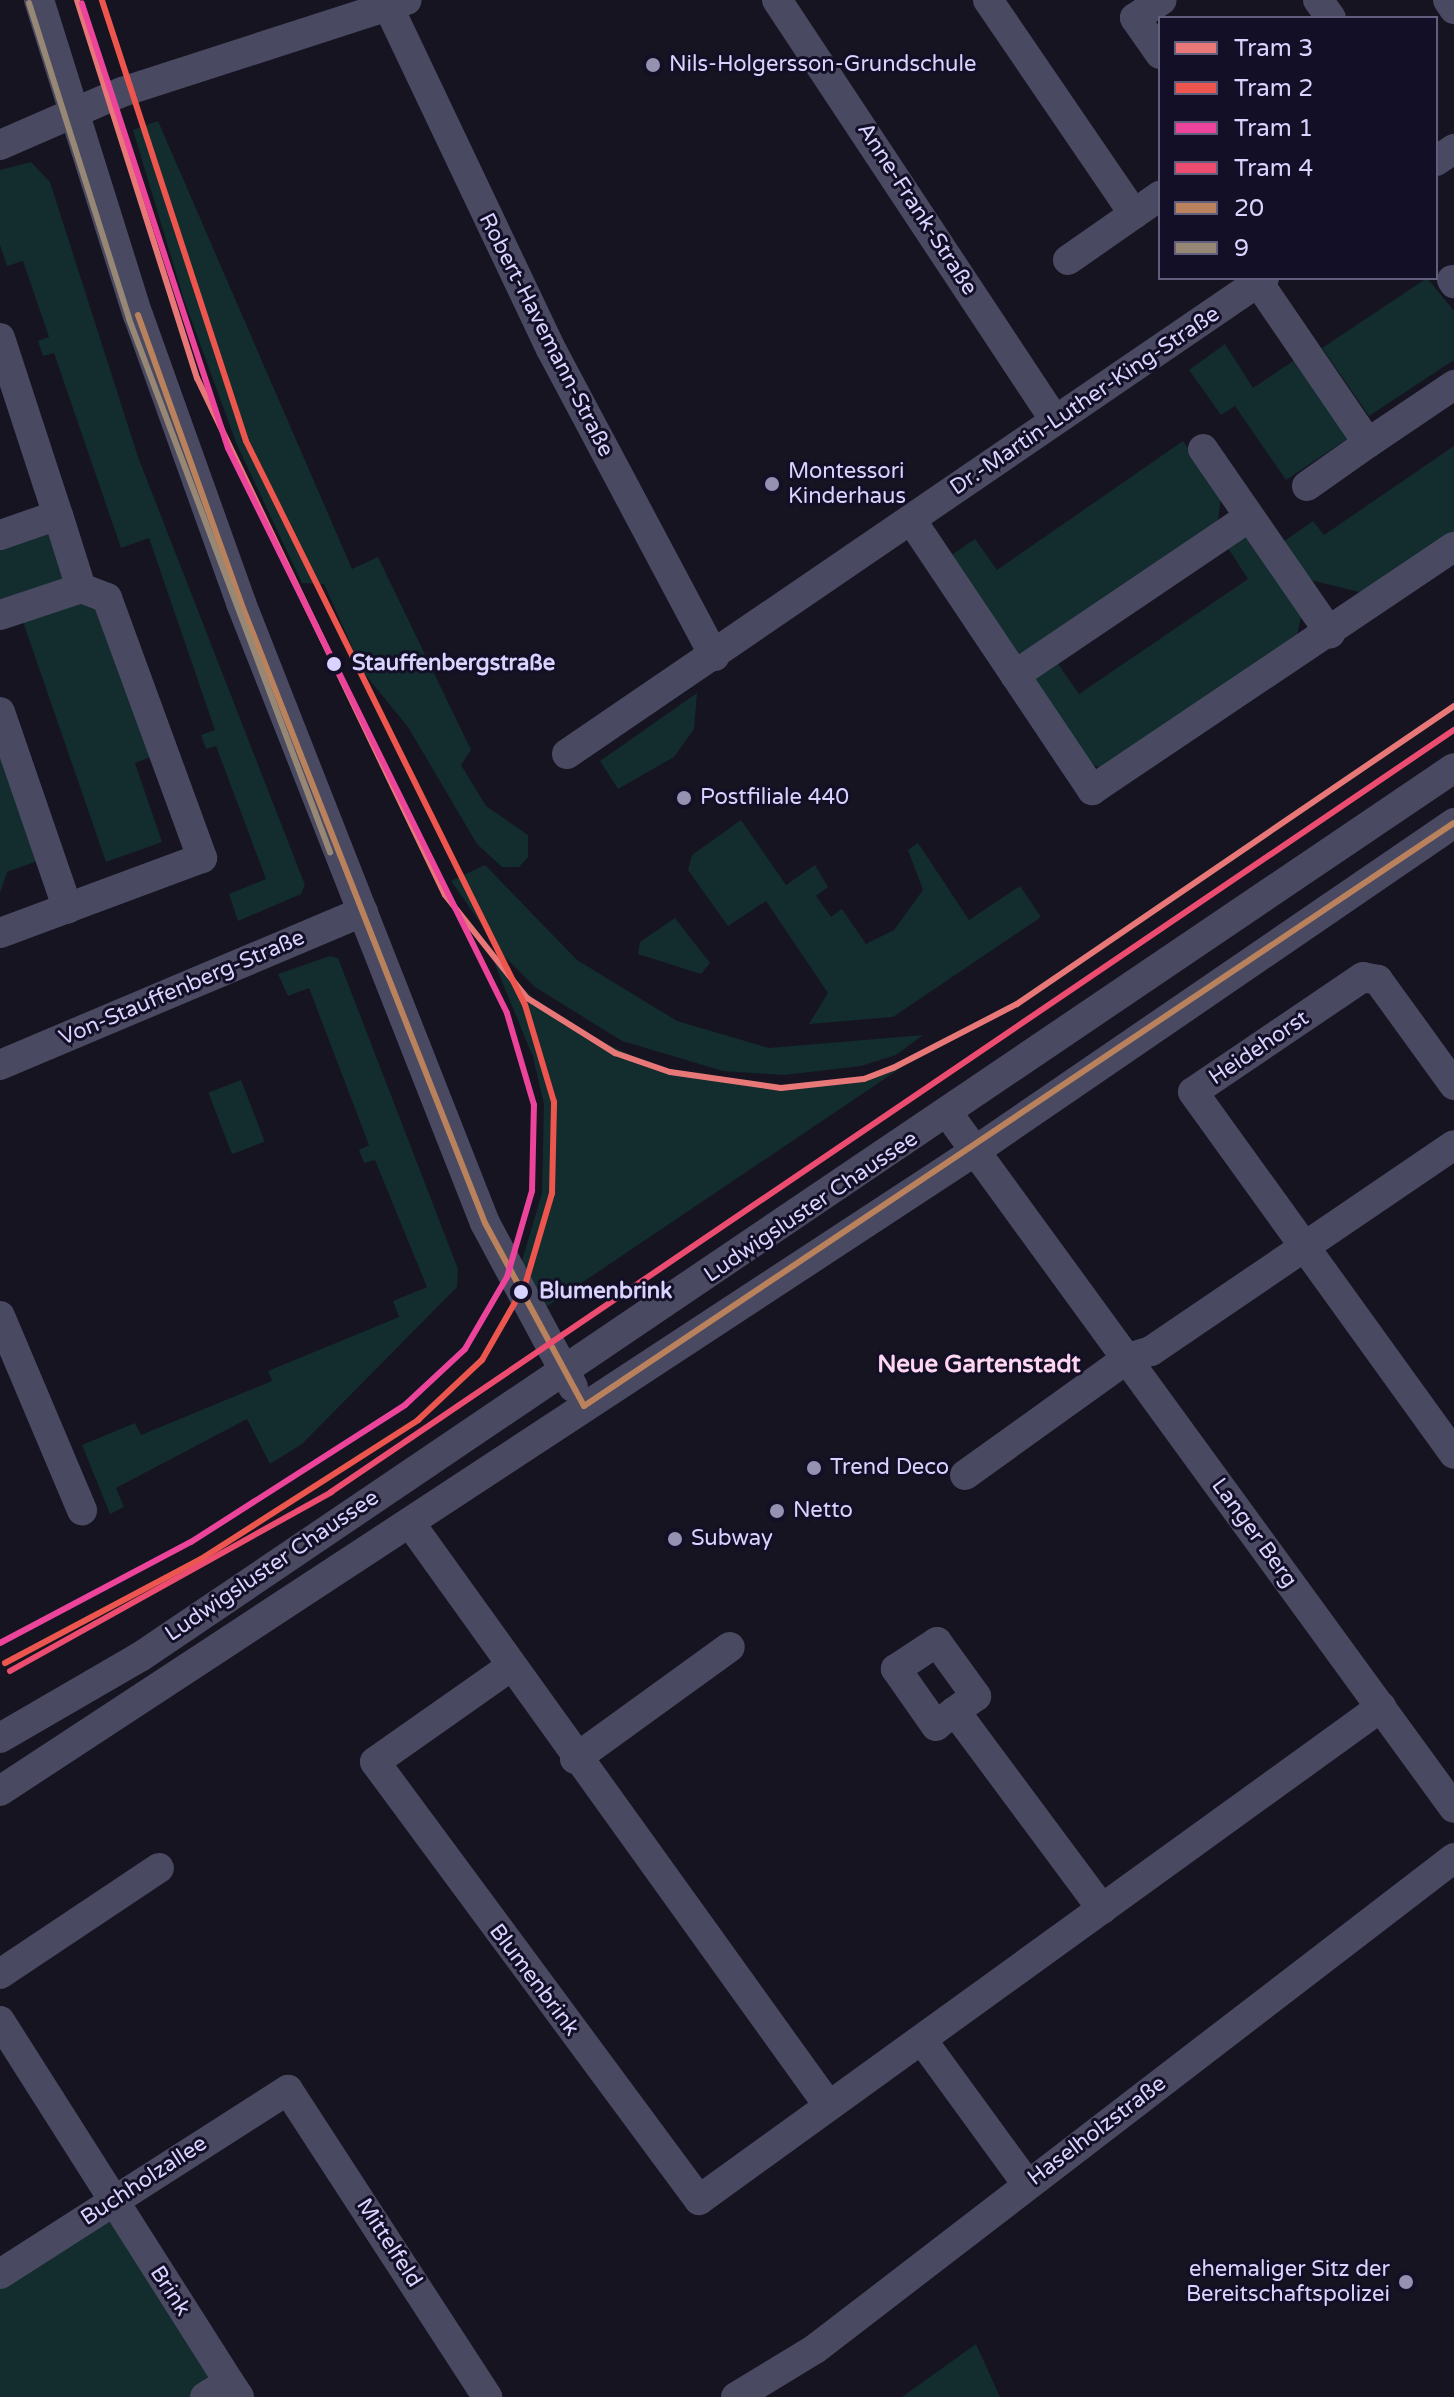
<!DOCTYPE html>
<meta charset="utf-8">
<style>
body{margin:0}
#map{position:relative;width:1454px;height:2397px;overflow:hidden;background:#161421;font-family:"Varela Round",sans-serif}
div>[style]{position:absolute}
.green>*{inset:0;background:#132c2d;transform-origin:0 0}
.minor>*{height:30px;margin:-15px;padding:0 15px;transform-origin:15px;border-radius:15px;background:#4a4962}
.bus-1>*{height:6px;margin:-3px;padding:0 3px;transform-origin:3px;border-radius:3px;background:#ba825c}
.bus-2>*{height:6px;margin:-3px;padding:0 3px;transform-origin:3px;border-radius:3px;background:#978775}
.tram-1>*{height:6px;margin:-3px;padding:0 3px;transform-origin:3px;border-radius:3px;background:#e87878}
.tram-2>*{height:6px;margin:-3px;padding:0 3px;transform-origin:3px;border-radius:3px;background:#ec564e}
.tram-3>*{height:6px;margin:-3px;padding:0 3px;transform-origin:3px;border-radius:3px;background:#ec449a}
.tram-4>*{height:6px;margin:-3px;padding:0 3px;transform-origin:3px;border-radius:3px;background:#eb4c70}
.dots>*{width:22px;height:22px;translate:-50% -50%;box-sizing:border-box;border:4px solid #130f26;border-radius:50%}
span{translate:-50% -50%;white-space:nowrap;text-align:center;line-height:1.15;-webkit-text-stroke:6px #130f26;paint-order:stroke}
.poi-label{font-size:22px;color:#d9d4ff}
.left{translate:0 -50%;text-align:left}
.right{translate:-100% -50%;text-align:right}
.street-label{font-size:22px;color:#d9d4ff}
.stop-label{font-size:22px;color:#d9d4ff;font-weight:700}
.neighbourhood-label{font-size:24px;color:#ffd6f0;font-weight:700}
.legend{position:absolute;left:1158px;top:16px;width:280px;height:264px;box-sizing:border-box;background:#130f26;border:2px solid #625e7d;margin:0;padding:10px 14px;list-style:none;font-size:24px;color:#d9d4ff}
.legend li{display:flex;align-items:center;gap:16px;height:40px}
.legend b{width:40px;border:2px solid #625e7d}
</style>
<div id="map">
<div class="green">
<i style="clip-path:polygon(158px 121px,352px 569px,378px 557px,471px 750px,461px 765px,486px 806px,528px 835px,528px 857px,519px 867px,502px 867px,477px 844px,408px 727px,363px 672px,324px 584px,302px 583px,237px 445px,184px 300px,133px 130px)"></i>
<i style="clip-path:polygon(31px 162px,50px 182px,138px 457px,305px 885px,301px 894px,238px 921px,229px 894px,266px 879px,216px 746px,206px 749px,201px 735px,215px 730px,149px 538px,121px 548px,54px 353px,43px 356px,38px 341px,49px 337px,23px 261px,7px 266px,0 245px,0 170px)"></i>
<i style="clip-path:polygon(1427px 278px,1454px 311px,1454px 360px,1369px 416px,1322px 348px)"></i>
<i style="clip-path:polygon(1225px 344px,1253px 388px,1299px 357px,1350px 437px,1286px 480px,1235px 406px,1221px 415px,1189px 370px)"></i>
<i style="clip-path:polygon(1183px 441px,1221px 497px,1217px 528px,1019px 658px,950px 556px,975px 539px,997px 570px)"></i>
<i style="clip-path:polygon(1454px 446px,1454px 535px,1368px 594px,1310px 580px,1283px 542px,1313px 521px,1324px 535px)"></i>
<i style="clip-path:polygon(58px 515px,81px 588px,0 615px,0 535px)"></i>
<i style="clip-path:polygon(1248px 534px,1302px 613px,1296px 639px,1103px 769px,1087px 762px,1033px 681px,1058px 664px,1079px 694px,1248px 579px,1228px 548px)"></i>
<i style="clip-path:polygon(83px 597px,101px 605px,156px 755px,135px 763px,162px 842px,106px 862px,21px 616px)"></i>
<i style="clip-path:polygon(697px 693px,694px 729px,674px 757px,618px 789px,600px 761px)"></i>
<i style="clip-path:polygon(0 745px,40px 860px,7px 872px,0 893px)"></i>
<i style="clip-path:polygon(741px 820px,786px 885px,815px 865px,828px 887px,816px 896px,831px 917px,842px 909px,866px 944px,894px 930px,923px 890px,908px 850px,918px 843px,969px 920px,1020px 886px,1041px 917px,893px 1017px,809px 1024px,828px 993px,766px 901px,728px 926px,688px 870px,692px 855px)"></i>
<i style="clip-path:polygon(485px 865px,577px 960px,677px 1021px,769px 1048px,923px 1035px,896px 1055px,861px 1066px,784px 1075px,723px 1071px,622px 1041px,535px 987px,503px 955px,451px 881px)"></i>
<i style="clip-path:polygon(675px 918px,710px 963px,701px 974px,638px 954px,640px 942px)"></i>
<i style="clip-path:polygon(330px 956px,338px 958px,458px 1269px,457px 1287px,302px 1444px,270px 1464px,247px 1419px,116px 1488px,124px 1507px,110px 1514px,82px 1445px,135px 1423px,141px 1435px,272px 1381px,268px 1371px,399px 1317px,393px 1301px,427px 1287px,375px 1160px,364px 1163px,359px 1150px,369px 1145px,309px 988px,288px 996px,278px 974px)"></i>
<i style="clip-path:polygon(494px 962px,563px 1025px,670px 1072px,781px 1088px,864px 1079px,917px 1057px,534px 1315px,516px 1281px,542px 1193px,544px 1104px,533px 1057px)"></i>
<i style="left:241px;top:1080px;width:66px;height:35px;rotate:69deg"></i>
<i style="clip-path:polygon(112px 2201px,229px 2382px,205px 2397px,0 2397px,0 2274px)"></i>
<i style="clip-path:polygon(976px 2344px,1000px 2397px,902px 2397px)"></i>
</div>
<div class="minor">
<i style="left:39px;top:0;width:330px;rotate:72.6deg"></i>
<i style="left:138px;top:315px;width:306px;rotate:70.3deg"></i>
<i style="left:241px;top:603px;width:666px;rotate:68.52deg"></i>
<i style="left:485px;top:1223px;width:186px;rotate:61.8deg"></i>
<i style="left:777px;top:0;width:502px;rotate:56.53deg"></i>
<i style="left:988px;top:0;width:259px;rotate:55.7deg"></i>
<i style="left:1134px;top:214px;width:32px;rotate:-35deg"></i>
<i style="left:1318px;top:0;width:22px;rotate:54deg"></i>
<i style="left:1448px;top:0;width:11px;rotate:56deg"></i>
<i style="left:389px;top:8px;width:378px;rotate:64.6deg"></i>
<i style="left:551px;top:349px;width:348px;rotate:62deg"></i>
<i style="left:1160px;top:54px;width:44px;rotate:-124.8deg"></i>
<i style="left:1135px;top:18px;width:32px;rotate:-34deg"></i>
<i style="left:0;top:145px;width:133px;rotate:-23.5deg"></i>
<i style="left:122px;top:92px;width:299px;rotate:-17.9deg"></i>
<i style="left:1436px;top:161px;width:22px;rotate:-34deg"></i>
<i style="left:1068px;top:260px;width:80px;rotate:-34.9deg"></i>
<i style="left:1452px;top:280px;width:4px;rotate:56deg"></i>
<i style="left:1258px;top:282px;width:195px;rotate:55.7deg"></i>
<i style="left:1368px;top:443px;width:104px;rotate:-34deg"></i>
<i style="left:0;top:338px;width:186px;rotate:71.9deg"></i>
<i style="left:1203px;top:449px;width:224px;rotate:55.4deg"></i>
<i style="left:1307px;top:486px;width:75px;rotate:-35.2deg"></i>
<i style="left:912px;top:521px;width:324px;rotate:56.2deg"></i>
<i style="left:1092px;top:790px;width:436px;rotate:-33.9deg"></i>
<i style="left:0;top:535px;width:61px;rotate:-19deg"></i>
<i style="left:58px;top:515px;width:77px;rotate:72.5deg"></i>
<i style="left:0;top:615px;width:85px;rotate:-18.4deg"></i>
<i style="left:81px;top:588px;width:28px;rotate:21deg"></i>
<i style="left:107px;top:598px;width:277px;rotate:69.9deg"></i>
<i style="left:202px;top:858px;width:215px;rotate:159.6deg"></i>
<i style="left:1015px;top:675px;width:281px;rotate:-34deg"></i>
<i style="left:0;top:712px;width:208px;rotate:71deg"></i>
<i style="left:567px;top:754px;width:844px;rotate:-34.33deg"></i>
<i style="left:0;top:1065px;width:394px;rotate:-22.9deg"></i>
<i style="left:1454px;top:1085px;width:130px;rotate:-125.9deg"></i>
<i style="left:1378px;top:980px;width:15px;rotate:-169deg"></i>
<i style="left:1363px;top:977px;width:205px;rotate:145.9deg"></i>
<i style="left:1193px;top:1092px;width:446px;rotate:54.2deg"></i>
<i style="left:949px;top:1115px;width:857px;rotate:53.92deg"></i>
<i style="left:0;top:1316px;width:211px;rotate:67.1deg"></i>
<i style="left:965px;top:1475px;width:201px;rotate:-35.7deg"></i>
<i style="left:1128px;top:1358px;width:24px;rotate:-17deg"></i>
<i style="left:1151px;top:1351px;width:366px;rotate:-34.2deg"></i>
<i style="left:410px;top:1523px;width:717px;rotate:54.31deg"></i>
<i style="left:510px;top:1667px;width:165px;rotate:144.9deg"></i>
<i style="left:375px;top:1762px;width:545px;rotate:53.51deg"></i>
<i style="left:699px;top:2200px;width:842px;rotate:-35.86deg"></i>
<i style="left:955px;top:1711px;width:24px;rotate:142deg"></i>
<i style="left:936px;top:1726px;width:70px;rotate:-125.1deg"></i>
<i style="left:896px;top:1669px;width:49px;rotate:-33.4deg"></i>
<i style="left:937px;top:1642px;width:67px;rotate:54.2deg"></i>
<i style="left:976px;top:1696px;width:26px;rotate:144deg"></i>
<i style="left:955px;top:1711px;width:247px;rotate:53.4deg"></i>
<i style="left:0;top:1738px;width:162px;rotate:-30.1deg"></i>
<i style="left:140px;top:1657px;width:1586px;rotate:-34.08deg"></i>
<i style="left:575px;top:1759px;width:191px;rotate:-35.9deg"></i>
<i style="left:0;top:1791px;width:1166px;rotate:-33.28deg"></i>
<i style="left:975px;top:1151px;width:581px;rotate:-34.4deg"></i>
<i style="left:0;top:1974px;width:191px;rotate:-33.7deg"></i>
<i style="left:0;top:2021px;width:428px;rotate:57.6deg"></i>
<i style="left:922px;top:2040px;width:178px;rotate:53.9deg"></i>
<i style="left:0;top:2274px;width:342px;rotate:-32.6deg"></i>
<i style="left:288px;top:2090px;width:366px;rotate:57deg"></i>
<i style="left:205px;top:2397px;width:28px;rotate:-32deg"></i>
<i style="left:229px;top:2382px;width:18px;rotate:56deg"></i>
<i style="left:736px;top:2397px;width:92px;rotate:-31.3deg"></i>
<i style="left:815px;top:2349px;width:806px;rotate:-37.54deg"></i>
</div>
<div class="bus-1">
<i style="left:138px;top:315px;width:306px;rotate:70.3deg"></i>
<i style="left:241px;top:603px;width:666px;rotate:68.52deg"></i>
<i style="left:485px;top:1223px;width:208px;rotate:61.6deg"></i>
<i style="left:584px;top:1406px;width:1047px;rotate:-33.83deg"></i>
</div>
<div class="bus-2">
<i style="left:29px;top:3px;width:331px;rotate:72.4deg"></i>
<i style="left:129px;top:319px;width:570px;rotate:69.34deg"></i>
</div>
<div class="tram-1">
<i style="left:77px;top:0;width:397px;rotate:72.4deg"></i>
<i style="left:197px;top:378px;width:573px;rotate:64.37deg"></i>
<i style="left:445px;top:895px;width:132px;rotate:51.5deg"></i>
<i style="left:527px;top:998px;width:104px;rotate:32deg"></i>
<i style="left:615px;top:1053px;width:58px;rotate:19.1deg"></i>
<i style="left:670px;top:1072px;width:112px;rotate:8.2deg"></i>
<i style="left:781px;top:1088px;width:83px;rotate:-6.2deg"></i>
<i style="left:864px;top:1079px;width:31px;rotate:-21deg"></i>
<i style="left:893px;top:1068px;width:140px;rotate:-27.3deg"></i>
<i style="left:1017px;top:1004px;width:529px;rotate:-34.29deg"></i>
</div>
<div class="tram-2">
<i style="left:5px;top:1663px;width:222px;rotate:-28deg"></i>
<i style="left:201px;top:1559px;width:258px;rotate:-32.6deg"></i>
<i style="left:418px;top:1420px;width:88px;rotate:-43.2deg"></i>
<i style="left:482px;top:1360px;width:86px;rotate:-60.2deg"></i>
<i style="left:525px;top:1285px;width:96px;rotate:-73.6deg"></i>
<i style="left:552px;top:1193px;width:91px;rotate:-88.7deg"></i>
<i style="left:554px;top:1102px;width:101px;rotate:-106.6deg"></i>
<i style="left:525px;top:1005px;width:629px;rotate:-116.32deg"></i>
<i style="left:246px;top:441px;width:464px;rotate:-108.1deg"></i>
</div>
<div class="tram-3">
<i style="left:0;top:1643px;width:216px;rotate:-27.9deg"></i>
<i style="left:191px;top:1542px;width:254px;rotate:-32.6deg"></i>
<i style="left:405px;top:1405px;width:82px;rotate:-43deg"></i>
<i style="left:465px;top:1349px;width:83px;rotate:-59.7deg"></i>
<i style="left:507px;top:1277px;width:90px;rotate:-73.8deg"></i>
<i style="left:532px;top:1191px;width:86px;rotate:-88.7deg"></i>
<i style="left:534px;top:1105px;width:96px;rotate:-106.4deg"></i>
<i style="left:507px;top:1013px;width:630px;rotate:-116.28deg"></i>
<i style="left:228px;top:448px;width:468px;rotate:-108.2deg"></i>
</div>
<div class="tram-4">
<i style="left:10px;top:1671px;width:368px;rotate:-29.1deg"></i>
<i style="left:331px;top:1492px;width:1357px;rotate:-34.16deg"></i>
</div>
<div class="dots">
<i style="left:653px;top:65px;background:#9591b1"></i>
<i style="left:772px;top:484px;background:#9591b1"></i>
<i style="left:334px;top:664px;background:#d9d4ff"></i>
<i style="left:684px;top:798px;background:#9591b1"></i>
<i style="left:521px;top:1292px;background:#d9d4ff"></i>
<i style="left:814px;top:1468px;background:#9591b1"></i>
<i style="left:777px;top:1511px;background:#9591b1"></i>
<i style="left:675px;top:1539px;background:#9591b1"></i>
<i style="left:1406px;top:2282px;background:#9591b1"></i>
</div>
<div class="poi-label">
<span class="left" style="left:669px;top:65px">Nils-Holgersson-Grundschule</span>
<span class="left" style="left:788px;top:484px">Montessori<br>Kinderhaus</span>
<span class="left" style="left:700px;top:798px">Postfiliale 440</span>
<span class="left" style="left:830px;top:1468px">Trend Deco</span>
<span class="left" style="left:793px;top:1511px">Netto</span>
<span class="left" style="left:691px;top:1539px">Subway</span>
<span class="right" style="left:1390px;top:2282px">ehemaliger Sitz der<br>Bereitschaftspolizei</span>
</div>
<div class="street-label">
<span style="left:917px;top:209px;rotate:57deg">Anne-Frank-Straße</span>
<span style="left:546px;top:335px;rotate:63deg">Robert-Havemann-Straße</span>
<span style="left:1085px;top:401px;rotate:-34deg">Dr.-Martin-Luther-King-Straße</span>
<span style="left:182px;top:988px;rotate:-23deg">Von-Stauffenberg-Straße</span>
<span style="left:1259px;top:1048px;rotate:-34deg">Heidehorst</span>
<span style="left:811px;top:1207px;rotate:-34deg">Ludwigsluster Chaussee</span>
<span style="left:1254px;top:1533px;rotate:54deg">Langer Berg</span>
<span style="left:272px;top:1566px;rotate:-34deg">Ludwigsluster Chaussee</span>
<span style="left:534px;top:1980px;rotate:53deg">Blumenbrink</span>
<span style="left:1097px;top:2131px;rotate:-37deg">Haselholzstraße</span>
<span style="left:144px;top:2181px;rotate:-33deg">Buchholzallee</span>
<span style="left:389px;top:2243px;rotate:57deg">Mittelfeld</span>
<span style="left:170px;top:2291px;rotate:57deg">Brink</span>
</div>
<div class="stop-label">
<span class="left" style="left:352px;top:664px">Stauffenbergstraße</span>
<span class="left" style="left:539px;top:1292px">Blumenbrink</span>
</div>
<div class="neighbourhood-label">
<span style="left:979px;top:1365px">Neue Gartenstadt</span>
</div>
<ul class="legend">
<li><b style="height:10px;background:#e87878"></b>Tram 3</li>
<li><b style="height:10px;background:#ec564e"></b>Tram 2</li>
<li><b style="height:10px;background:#ec449a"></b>Tram 1</li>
<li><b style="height:10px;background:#eb4c70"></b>Tram 4</li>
<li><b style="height:10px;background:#ba825c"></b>20</li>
<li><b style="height:10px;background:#978775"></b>9</li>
</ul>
</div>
